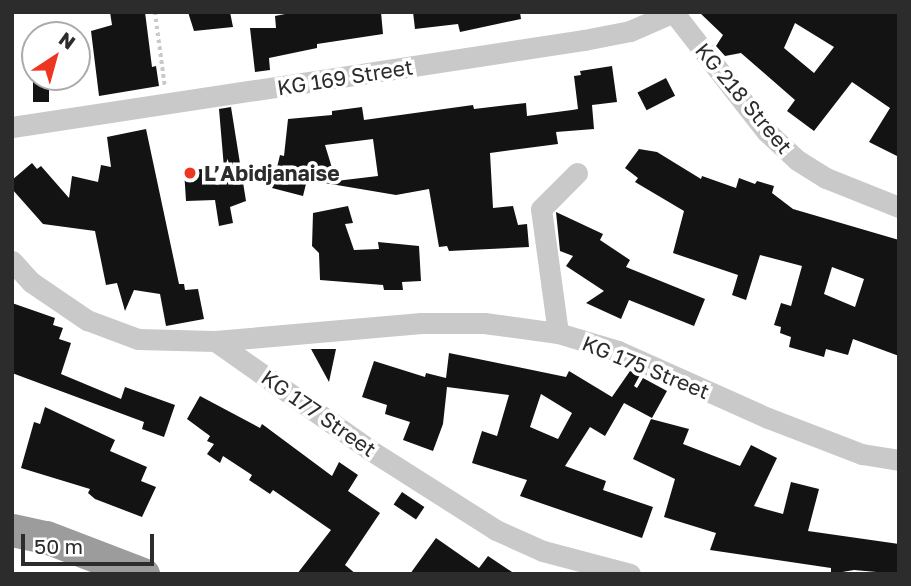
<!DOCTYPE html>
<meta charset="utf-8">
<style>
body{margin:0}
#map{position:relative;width:911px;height:586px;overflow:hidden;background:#fff;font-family:"Golos Text",sans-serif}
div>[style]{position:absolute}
.building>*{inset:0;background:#131313;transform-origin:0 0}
.path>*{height:3.5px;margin-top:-1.75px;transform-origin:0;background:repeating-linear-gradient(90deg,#c9c9c9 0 3.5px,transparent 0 7px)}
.minor>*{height:21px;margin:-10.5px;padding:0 10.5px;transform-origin:10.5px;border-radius:10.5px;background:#c9c9c9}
.trunk>*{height:33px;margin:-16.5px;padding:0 16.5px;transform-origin:16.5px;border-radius:16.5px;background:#9c9c9c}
.dots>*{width:19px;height:19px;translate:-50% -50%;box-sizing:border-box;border:4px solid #fff;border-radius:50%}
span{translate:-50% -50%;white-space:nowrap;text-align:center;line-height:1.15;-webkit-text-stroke:7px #fff;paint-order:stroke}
.street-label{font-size:21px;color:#2c2c2c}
.poi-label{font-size:21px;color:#2c2c2c;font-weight:700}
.left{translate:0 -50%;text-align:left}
.frame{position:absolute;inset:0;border:14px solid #2c2c2c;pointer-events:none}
.north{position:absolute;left:21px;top:21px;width:70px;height:70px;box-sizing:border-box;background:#fff;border:2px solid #ababab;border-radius:50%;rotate:36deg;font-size:19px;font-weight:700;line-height:28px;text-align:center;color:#2c2c2c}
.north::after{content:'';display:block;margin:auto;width:24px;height:32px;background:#ee3522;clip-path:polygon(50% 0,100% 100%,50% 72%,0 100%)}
.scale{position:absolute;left:21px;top:534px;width:133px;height:32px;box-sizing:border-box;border:4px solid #2c2c2c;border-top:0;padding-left:9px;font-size:21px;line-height:24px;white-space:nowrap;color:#2c2c2c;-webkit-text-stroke:5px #fff;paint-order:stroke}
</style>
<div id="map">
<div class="building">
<i style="clip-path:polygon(110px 12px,145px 12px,152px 67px,156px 66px,159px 86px,99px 96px,91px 31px,112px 25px)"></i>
<i style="clip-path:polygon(188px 12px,230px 12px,233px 27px,194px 31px)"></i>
<i style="clip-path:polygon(295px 12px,381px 12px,383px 34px,317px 44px,317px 48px,269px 58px,270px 70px,255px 72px,250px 28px,276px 28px,275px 16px)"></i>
<i style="clip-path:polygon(413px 12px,520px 12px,521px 19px,460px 32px,458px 24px,415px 29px)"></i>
<i style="clip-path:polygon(evenodd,699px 12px,899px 12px,899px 157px,869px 142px,890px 108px,852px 82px,814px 131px,787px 111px,795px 100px,741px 53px,725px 56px,716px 46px,723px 35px,699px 12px,795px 23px,834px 47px,814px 73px,784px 48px,795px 23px)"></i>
<i style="clip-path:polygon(evenodd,612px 66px,617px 102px,592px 105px,594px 129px,556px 132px,558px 144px,490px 153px,493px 208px,513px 206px,518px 225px,527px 224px,529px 247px,449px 251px,447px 246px,439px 247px,429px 189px,396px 195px,307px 180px,303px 196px,272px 188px,280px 155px,284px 156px,288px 119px,332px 115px,332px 111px,362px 107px,364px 120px,473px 105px,474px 109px,526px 103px,527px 116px,572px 110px,578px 109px,574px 76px,581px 75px,580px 71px,612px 66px,373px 139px,378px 176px,336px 181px,325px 145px,373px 139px)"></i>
<i style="left:33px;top:77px;width:16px;height:25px"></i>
<i style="left:666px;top:78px;width:20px;height:32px;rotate:63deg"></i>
<i style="clip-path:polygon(231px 107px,246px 201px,230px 207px,233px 223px,219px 226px,215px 200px,186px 201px,184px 170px,224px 168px,219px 109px)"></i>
<i style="clip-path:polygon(146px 129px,179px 284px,184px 284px,185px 290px,198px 289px,204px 319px,166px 326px,160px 294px,134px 290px,125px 311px,117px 283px,106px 285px,95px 231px,43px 224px,12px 189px,12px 180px,32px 163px,37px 169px,41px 166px,69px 198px,72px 176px,98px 182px,101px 165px,111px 167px,107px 137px)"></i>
<i style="clip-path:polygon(evenodd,639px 149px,657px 152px,701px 179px,702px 176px,736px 188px,739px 178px,755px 184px,757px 181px,774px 186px,772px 193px,793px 209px,899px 240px,899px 356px,853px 339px,848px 355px,826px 349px,824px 357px,789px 347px,791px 337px,780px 333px,781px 327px,774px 325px,781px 303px,791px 306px,802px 266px,760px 255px,746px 300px,732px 295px,738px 275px,673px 253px,684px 211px,635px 182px,638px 178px,625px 168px,639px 149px,832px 267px,864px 279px,855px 307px,824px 294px,832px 267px)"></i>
<i style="clip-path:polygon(348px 206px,353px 223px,345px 224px,354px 250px,379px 249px,378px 242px,419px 246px,421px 281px,402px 282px,403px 290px,384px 290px,383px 285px,320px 280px,319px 253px,312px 246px,313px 213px)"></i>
<i style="clip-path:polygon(556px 212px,603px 234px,600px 240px,630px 260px,626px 267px,705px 299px,694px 326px,629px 300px,621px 319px,586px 303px,604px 291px,566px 266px,573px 256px,560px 251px)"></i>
<i style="clip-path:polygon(12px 303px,55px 318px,53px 325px,63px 328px,59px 339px,71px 343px,61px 374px,121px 399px,125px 387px,175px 405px,164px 437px,142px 429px,144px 422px,12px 373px)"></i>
<i style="clip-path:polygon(311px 349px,336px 349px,329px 382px)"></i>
<i style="clip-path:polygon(evenodd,449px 353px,566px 377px,569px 371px,612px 397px,630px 371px,640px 375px,634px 386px,637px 388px,643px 378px,667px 391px,652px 418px,624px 403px,605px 436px,590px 427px,565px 466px,606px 481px,603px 490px,653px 507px,642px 538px,520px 496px,527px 480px,472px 463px,482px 431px,497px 436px,509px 395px,447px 387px,443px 424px,433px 451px,403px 440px,410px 422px,385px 414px,387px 405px,362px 397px,374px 361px,425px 377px,426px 373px,446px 378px,449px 353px,541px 394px,572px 413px,558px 439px,530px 427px,541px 394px)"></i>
<i style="clip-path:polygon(200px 396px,260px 428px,262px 424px,332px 476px,339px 462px,358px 475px,348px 491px,380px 513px,345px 565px,356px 574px,297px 574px,331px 530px,273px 490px,270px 494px,249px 480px,252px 475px,223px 456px,220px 463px,207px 454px,214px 444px,207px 441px,210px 436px,187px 419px)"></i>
<i style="clip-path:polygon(45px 407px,115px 440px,110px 451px,147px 467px,141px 481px,156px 487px,142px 517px,95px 499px,88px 493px,90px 489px,21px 468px,34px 422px,40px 424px)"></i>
<i style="clip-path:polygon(651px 419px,689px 429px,683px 444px,740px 466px,751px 445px,777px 458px,754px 506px,783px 514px,791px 482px,819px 489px,808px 531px,899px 544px,899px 574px,854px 570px,831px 574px,831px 568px,710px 550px,716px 533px,664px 517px,675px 479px,633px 459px)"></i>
<i style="left:402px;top:492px;width:27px;height:15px;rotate:34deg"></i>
<i style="clip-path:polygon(436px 538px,479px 568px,488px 556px,515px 574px,410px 574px)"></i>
</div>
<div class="path">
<i style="left:155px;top:12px;width:75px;rotate:82.3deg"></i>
</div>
<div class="minor">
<i style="left:674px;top:13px;width:150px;rotate:52.1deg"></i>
<i style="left:766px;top:131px;width:42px;rotate:43.1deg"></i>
<i style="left:797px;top:160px;width:34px;rotate:32deg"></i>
<i style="left:826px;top:178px;width:79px;rotate:21.7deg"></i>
<i style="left:12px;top:127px;width:579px;rotate:-8.65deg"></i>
<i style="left:584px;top:40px;width:47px;rotate:-11.1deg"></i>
<i style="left:630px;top:31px;width:48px;rotate:-23.4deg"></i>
<i style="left:12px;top:261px;width:28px;rotate:48deg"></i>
<i style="left:31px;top:282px;width:68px;rotate:34.2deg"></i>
<i style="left:87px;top:320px;width:54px;rotate:20.4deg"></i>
<i style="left:138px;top:339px;width:77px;rotate:1.5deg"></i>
<i style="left:215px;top:341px;width:189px;rotate:35.1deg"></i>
<i style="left:370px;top:450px;width:149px;rotate:32.4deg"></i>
<i style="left:496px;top:530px;width:51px;rotate:24.1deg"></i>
<i style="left:543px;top:551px;width:90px;rotate:14.8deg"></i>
<i style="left:558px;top:333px;width:125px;rotate:-97.8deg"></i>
<i style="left:541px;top:209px;width:51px;rotate:-45deg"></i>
<i style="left:215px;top:341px;width:207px;rotate:-5deg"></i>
<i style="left:421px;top:323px;width:63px"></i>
<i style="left:484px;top:323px;width:75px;rotate:7.7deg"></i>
<i style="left:558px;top:333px;width:63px;rotate:16.7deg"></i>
<i style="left:618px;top:351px;width:164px;rotate:24.1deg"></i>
<i style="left:768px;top:418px;width:101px;rotate:21deg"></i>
<i style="left:862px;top:454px;width:37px;rotate:9deg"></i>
</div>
<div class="trunk">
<i style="left:12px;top:530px;width:35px;rotate:12deg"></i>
<i style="left:46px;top:537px;width:104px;rotate:20.9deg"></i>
</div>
<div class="dots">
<i style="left:190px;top:173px;background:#ee3522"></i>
</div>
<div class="street-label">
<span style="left:345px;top:77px;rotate:-9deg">KG 169 Street</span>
<span style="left:744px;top:98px;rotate:50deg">KG 218 Street</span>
<span style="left:646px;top:367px;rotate:22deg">KG 175 Street</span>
<span style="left:319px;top:413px;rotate:35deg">KG 177 Street</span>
</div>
<div class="poi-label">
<span class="left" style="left:204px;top:173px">L’Abidjanaise</span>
</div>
<div class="frame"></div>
<div class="north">N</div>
<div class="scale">50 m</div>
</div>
